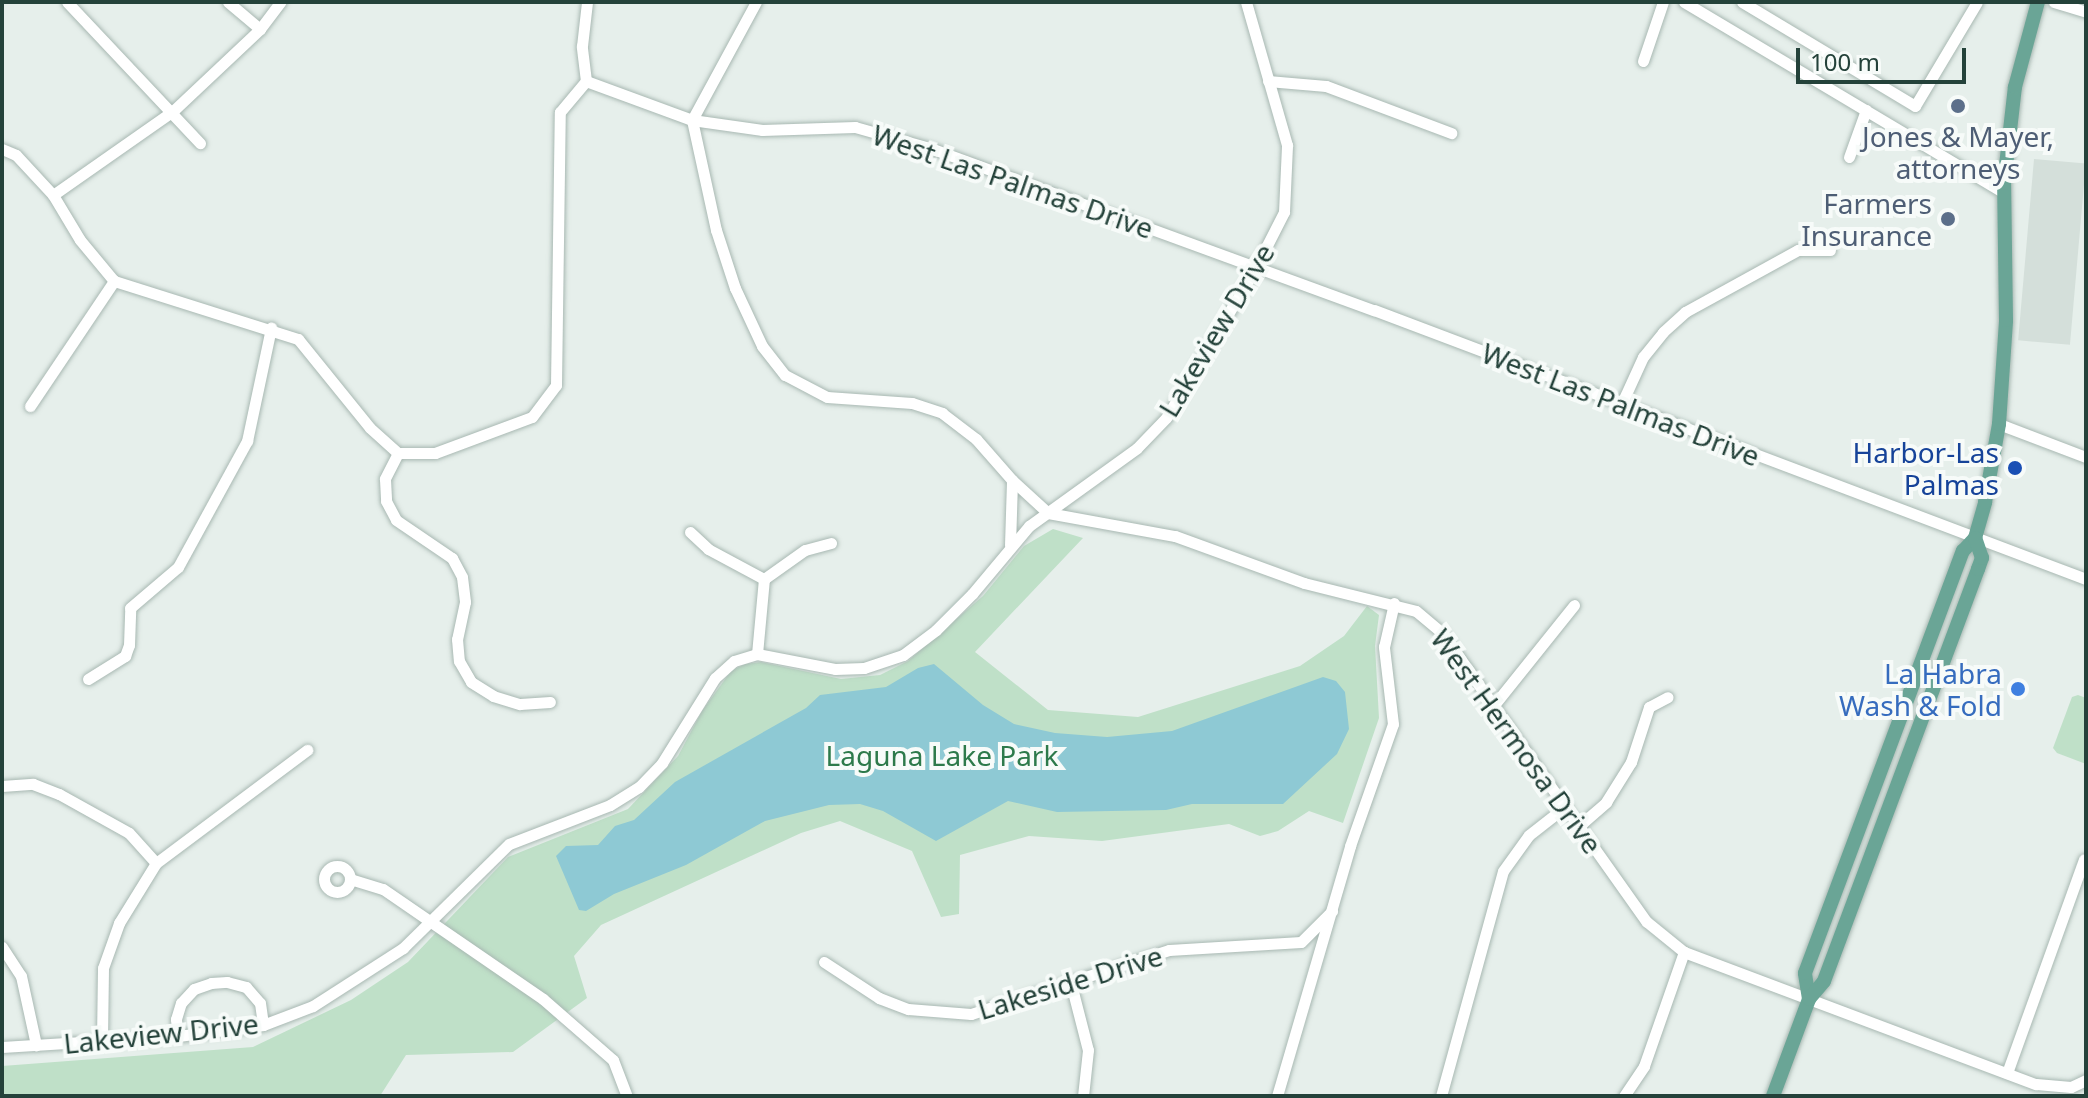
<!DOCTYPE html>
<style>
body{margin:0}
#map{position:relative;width:2088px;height:1098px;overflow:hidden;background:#e6efeb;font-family:"Noto Sans",sans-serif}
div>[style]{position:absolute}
.built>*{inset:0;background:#d4dfda;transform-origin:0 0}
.green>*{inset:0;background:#bfe0c8}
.water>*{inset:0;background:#8ec9d4}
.roads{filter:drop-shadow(0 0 2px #a8b8b2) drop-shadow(0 0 2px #a8b8b2)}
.minor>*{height:11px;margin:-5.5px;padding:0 5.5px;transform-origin:5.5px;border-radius:5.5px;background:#fff}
.minor>.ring{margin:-5.5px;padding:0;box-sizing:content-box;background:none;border:11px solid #fff;border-radius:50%}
.major>*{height:14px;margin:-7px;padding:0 7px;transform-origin:7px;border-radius:7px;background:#6aa596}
.dots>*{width:22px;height:22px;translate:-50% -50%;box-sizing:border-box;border:4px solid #f7fbf9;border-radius:50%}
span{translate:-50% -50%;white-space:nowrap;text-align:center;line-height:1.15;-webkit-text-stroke:8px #f7fbf9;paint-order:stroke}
.service-label{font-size:28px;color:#4e5e75}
.right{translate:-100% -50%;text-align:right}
.street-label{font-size:28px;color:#24423a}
.transit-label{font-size:28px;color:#164399}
.shop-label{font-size:28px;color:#366cbe}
.park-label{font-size:28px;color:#2d7a4b}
.frame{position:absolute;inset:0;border:4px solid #24423a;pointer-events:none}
.scale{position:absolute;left:1796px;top:48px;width:170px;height:36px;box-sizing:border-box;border:4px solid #24423a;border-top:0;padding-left:10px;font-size:24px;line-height:28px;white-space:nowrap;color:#24423a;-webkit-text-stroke:6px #f7fbf9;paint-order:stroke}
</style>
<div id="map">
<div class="built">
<i style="left:2034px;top:159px;width:52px;height:182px;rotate:5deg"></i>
</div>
<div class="green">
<i style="clip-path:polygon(1053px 529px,1083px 538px,975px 652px,1048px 710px,1138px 717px,1300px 666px,1344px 636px,1367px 606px,1379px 615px,1375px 646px,1379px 718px,1343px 823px,1309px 811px,1278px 831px,1260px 836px,1229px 824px,1102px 841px,1029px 836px,960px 855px,959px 914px,941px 917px,912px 851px,840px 821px,801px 833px,601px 925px,574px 956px,587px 998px,513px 1052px,406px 1055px,380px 1096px,2px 1096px,2px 1066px,253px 1047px,351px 1000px,408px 962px,508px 857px,628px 809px,678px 756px,702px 711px,731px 671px,745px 664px,761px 662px,841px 679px,880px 675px,908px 661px,983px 596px,1024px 546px)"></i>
<i style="clip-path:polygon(2078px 695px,2086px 698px,2086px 764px,2057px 753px,2053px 748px,2072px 697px)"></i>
</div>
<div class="water">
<i style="clip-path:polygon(934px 664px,983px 705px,1014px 724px,1055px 733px,1107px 737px,1172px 731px,1323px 677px,1336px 681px,1345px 692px,1349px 729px,1337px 754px,1283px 804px,1192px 804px,1166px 810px,1057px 812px,1008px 801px,936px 841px,883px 811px,860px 804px,829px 805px,765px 821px,686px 865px,614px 894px,586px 911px,579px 910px,556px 856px,566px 846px,598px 845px,615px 826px,634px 820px,675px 782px,806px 708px,820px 695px,886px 687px,918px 668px)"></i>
</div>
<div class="roads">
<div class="minor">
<i style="left:67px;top:2px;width:194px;rotate:46.7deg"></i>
<i style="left:228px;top:2px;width:42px;rotate:40.2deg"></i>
<i style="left:756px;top:2px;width:134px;rotate:118.5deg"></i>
<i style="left:692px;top:120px;width:113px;rotate:77.7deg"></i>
<i style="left:716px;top:230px;width:61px;rotate:71.9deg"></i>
<i style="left:735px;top:288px;width:64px;rotate:65deg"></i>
<i style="left:762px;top:346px;width:37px;rotate:52deg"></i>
<i style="left:785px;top:375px;width:47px;rotate:27.6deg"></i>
<i style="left:827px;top:397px;width:85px;rotate:4deg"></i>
<i style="left:912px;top:403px;width:32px;rotate:18deg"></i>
<i style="left:942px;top:413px;width:43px;rotate:37.4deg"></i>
<i style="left:976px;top:439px;width:55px;rotate:48.7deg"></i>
<i style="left:1012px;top:480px;width:49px;rotate:42.5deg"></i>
<i style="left:1048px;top:513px;width:129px;rotate:10.3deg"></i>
<i style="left:1175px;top:536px;width:137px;rotate:20deg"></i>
<i style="left:1304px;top:583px;width:115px;rotate:14deg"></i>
<i style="left:1416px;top:611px;width:34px;rotate:40deg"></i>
<i style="left:1442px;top:633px;width:354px;rotate:54.7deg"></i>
<i style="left:1647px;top:922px;width:48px;rotate:39deg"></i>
<i style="left:1684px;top:952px;width:376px;rotate:20.6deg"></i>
<i style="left:2036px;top:1084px;width:35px;rotate:5deg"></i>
<i style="left:2071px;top:1087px;width:17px;rotate:-25deg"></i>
<i style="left:1684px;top:2px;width:373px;rotate:30.8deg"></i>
<i style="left:1742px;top:2px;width:202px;rotate:31deg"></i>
<i style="left:1915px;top:106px;width:121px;rotate:-59.2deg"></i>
<i style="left:2054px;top:2px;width:34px;rotate:17deg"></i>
<i style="left:1643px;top:61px;width:62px;rotate:-71.3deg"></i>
<i style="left:586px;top:81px;width:35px;rotate:-97deg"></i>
<i style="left:582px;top:46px;width:44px;rotate:-83.5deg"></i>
<i style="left:1268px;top:81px;width:58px;rotate:4.9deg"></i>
<i style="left:1326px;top:86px;width:134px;rotate:20.6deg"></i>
<i style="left:2px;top:149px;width:15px;rotate:23deg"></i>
<i style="left:16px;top:155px;width:54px;rotate:47.2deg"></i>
<i style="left:53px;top:195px;width:52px;rotate:59deg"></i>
<i style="left:80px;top:240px;width:53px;rotate:50.3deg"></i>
<i style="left:114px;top:281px;width:193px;rotate:17.5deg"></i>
<i style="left:298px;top:339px;width:114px;rotate:51deg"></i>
<i style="left:370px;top:428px;width:38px;rotate:42deg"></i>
<i style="left:398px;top:453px;width:37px"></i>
<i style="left:435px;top:453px;width:103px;rotate:-20.4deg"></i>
<i style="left:532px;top:417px;width:40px;rotate:-53deg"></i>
<i style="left:556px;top:385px;width:273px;rotate:-89.2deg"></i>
<i style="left:560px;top:112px;width:40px;rotate:-50deg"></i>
<i style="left:586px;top:81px;width:113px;rotate:20.2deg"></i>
<i style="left:692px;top:120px;width:71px;rotate:8.1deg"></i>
<i style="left:762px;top:130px;width:93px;rotate:-1.8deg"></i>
<i style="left:855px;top:127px;width:81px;rotate:15.8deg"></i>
<i style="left:933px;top:149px;width:469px;rotate:20.1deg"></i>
<i style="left:1374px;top:310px;width:761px;rotate:20.7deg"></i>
<i style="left:1849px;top:157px;width:50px;rotate:-70.1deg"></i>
<i style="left:53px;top:195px;width:146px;rotate:-35deg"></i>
<i style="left:173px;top:111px;width:120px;rotate:-43.3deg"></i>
<i style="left:260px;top:29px;width:34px;rotate:-53deg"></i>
<i style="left:1621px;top:405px;width:53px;rotate:-65.4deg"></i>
<i style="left:1643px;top:357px;width:32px;rotate:-51deg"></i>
<i style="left:1663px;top:332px;width:30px;rotate:-42deg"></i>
<i style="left:1685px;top:312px;width:129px;rotate:-28.8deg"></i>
<i style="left:1798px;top:250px;width:32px"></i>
<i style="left:30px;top:406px;width:151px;rotate:-56.1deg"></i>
<i style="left:1999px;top:424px;width:93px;rotate:20.8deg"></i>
<i style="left:398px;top:453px;width:29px;rotate:117deg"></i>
<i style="left:385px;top:479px;width:22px;rotate:87deg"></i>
<i style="left:386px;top:501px;width:21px;rotate:62deg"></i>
<i style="left:396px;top:520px;width:68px;rotate:34.2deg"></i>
<i style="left:452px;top:558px;width:21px;rotate:62deg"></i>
<i style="left:462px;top:577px;width:25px;rotate:83deg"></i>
<i style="left:465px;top:602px;width:38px;rotate:102deg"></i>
<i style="left:457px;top:639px;width:22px;rotate:85deg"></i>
<i style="left:459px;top:661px;width:24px;rotate:60deg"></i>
<i style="left:471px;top:682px;width:26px;rotate:32deg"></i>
<i style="left:493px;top:696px;width:28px;rotate:17deg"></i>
<i style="left:520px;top:704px;width:30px;rotate:-4deg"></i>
<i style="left:690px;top:532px;width:25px;rotate:43deg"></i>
<i style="left:708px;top:549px;width:64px;rotate:28.2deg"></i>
<i style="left:1010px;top:545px;width:65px;rotate:-88.2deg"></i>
<i style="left:757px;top:654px;width:75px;rotate:-84.7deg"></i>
<i style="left:764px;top:579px;width:50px;rotate:-35.3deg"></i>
<i style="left:805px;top:550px;width:27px;rotate:-15deg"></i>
<i style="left:88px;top:679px;width:44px;rotate:-31.9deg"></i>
<i style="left:125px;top:656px;width:12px;rotate:-70deg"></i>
<i style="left:129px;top:645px;width:37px;rotate:-88deg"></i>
<i style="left:130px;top:608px;width:63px;rotate:-40.5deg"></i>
<i style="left:178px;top:567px;width:144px;rotate:-61.3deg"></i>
<i style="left:247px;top:441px;width:116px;rotate:-78deg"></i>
<i style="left:1494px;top:705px;width:128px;rotate:-51.3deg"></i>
<i style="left:2px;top:786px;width:31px;rotate:-4deg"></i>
<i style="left:33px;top:784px;width:28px;rotate:21deg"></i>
<i style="left:59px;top:794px;width:80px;rotate:29.1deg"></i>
<i style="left:129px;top:833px;width:40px;rotate:48deg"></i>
<i style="left:1580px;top:825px;width:35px;rotate:-41deg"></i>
<i style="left:1606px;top:802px;width:47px;rotate:-58deg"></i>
<i style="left:1631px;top:762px;width:58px;rotate:-71.9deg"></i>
<i style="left:1649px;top:707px;width:21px;rotate:-28deg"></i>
<i class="ring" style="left:324px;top:866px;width:15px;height:15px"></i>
<i style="left:350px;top:879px;width:34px;rotate:17deg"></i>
<i style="left:383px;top:889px;width:194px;rotate:34.5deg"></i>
<i style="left:543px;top:999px;width:93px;rotate:41.1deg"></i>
<i style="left:613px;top:1060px;width:39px;rotate:69deg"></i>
<i style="left:2px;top:947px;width:35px;rotate:57deg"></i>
<i style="left:21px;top:976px;width:71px;rotate:77.7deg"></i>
<i style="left:824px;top:962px;width:66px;rotate:33.2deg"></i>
<i style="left:879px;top:998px;width:31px;rotate:21deg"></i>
<i style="left:908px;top:1009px;width:63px;rotate:4.5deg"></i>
<i style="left:971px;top:1014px;width:208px;rotate:-17.9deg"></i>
<i style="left:1169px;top:950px;width:132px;rotate:-3.5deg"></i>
<i style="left:1301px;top:942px;width:44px;rotate:-45deg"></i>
<i style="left:1071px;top:984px;width:68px;rotate:75.6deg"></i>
<i style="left:1088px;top:1050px;width:46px;rotate:96.2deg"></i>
<i style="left:178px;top:1036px;width:17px;rotate:-97deg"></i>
<i style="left:176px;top:1019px;width:17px;rotate:-73deg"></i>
<i style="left:181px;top:1003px;width:19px;rotate:-47deg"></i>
<i style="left:194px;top:989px;width:18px;rotate:-19deg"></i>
<i style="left:211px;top:983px;width:16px;rotate:-4deg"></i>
<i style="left:227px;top:982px;width:20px;rotate:15deg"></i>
<i style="left:246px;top:987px;width:21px;rotate:49deg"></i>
<i style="left:260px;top:1003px;width:22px;rotate:82deg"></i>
<i style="left:102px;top:1040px;width:72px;rotate:-89.2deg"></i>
<i style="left:103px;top:968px;width:48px;rotate:-70.4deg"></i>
<i style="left:119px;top:923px;width:70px;rotate:-58.3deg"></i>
<i style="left:156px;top:863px;width:189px;rotate:-36.8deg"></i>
<i style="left:2px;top:1047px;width:176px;rotate:-3.6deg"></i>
<i style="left:178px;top:1036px;width:86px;rotate:-7.4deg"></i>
<i style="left:263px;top:1025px;width:53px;rotate:-20.8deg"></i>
<i style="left:313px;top:1006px;width:107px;rotate:-32.8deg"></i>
<i style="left:403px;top:948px;width:148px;rotate:-44.5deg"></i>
<i style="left:509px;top:844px;width:108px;rotate:-21.1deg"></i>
<i style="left:610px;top:805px;width:34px;rotate:-32deg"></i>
<i style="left:639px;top:787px;width:33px;rotate:-46deg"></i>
<i style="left:662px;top:763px;width:100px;rotate:-58.1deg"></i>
<i style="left:715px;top:678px;width:25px;rotate:-42deg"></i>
<i style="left:734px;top:661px;width:24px;rotate:-17deg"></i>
<i style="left:757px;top:654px;width:79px;rotate:10.9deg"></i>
<i style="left:835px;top:669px;width:29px;rotate:-2deg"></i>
<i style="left:864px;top:668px;width:41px;rotate:-18.4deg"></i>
<i style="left:903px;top:655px;width:41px;rotate:-37.1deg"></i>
<i style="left:936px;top:630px;width:51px;rotate:-45deg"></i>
<i style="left:972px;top:594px;width:89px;rotate:-50deg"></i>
<i style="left:1029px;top:526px;width:133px;rotate:-35.8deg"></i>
<i style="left:1137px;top:448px;width:42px;rotate:-46deg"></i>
<i style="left:1166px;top:418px;width:176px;rotate:-59.2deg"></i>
<i style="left:1256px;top:267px;width:62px;rotate:-63deg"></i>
<i style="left:1284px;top:212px;width:67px;rotate:-87.4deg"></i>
<i style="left:1287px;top:145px;width:149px;rotate:-106deg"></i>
<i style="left:2007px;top:1073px;width:227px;rotate:-70.2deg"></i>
<i style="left:1277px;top:1096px;width:260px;rotate:-73.7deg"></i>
<i style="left:1350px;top:846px;width:129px;rotate:-70.6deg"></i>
<i style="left:1393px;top:724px;width:78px;rotate:-96.7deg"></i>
<i style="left:1384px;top:647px;width:45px;rotate:-77.2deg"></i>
<i style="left:1441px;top:1096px;width:233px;rotate:-74.6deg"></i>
<i style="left:1503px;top:871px;width:44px;rotate:-54.2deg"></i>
<i style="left:1529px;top:835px;width:47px;rotate:-38.1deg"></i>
<i style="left:1624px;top:1096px;width:36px;rotate:-56deg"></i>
<i style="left:1644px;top:1066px;width:121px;rotate:-70.7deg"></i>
</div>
<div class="major">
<i style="left:1809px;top:999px;width:26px;rotate:-99deg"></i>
<i style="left:1805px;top:973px;width:451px;rotate:-69.5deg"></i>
<i style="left:1963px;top:551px;width:18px;rotate:-47deg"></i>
<i style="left:1975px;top:538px;width:37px;rotate:-74deg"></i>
<i style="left:1985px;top:502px;width:79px;rotate:-79.8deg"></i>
<i style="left:1999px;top:424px;width:104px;rotate:-86.1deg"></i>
<i style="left:2006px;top:320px;width:137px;rotate:-90.8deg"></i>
<i style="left:2004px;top:183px;width:97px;rotate:-83.5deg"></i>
<i style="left:2015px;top:87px;width:88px;rotate:-74.9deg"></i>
<i style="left:1773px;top:1096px;width:103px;rotate:-69.6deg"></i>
<i style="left:1809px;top:999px;width:23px;rotate:-50deg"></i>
<i style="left:1824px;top:981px;width:440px;rotate:-69.5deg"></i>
<i style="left:1978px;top:569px;width:12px;rotate:-70deg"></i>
<i style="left:1982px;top:558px;width:21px;rotate:-109deg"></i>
</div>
</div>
<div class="dots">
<i style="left:1958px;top:106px;background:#5c6f8a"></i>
<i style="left:1948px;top:219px;background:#5c6f8a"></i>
<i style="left:2015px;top:468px;background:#1a4fb4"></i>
<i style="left:2018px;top:689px;background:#3f7fe0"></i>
</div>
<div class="service-label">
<span style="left:1958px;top:152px">Jones &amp; Mayer,<br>attorneys</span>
<span class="right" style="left:1932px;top:219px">Farmers<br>Insurance</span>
</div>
<div class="street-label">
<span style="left:1013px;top:181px;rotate:19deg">West Las Palmas Drive</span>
<span style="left:1216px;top:330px;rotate:-59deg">Lakeview Drive</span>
<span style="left:1621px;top:404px;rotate:21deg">West Las Palmas Drive</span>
<span style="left:1517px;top:741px;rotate:54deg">West Hermosa Drive</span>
<span style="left:1070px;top:982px;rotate:-17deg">Lakeside Drive</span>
<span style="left:161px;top:1033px;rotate:-6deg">Lakeview Drive</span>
</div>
<div class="transit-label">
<span class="right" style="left:1999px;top:468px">Harbor-Las<br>Palmas</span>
</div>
<div class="shop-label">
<span class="right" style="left:2002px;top:689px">La Habra<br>Wash &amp; Fold</span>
</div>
<div class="park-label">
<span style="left:942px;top:755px">Laguna Lake Park</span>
</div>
<div class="frame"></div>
<div class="scale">100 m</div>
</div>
